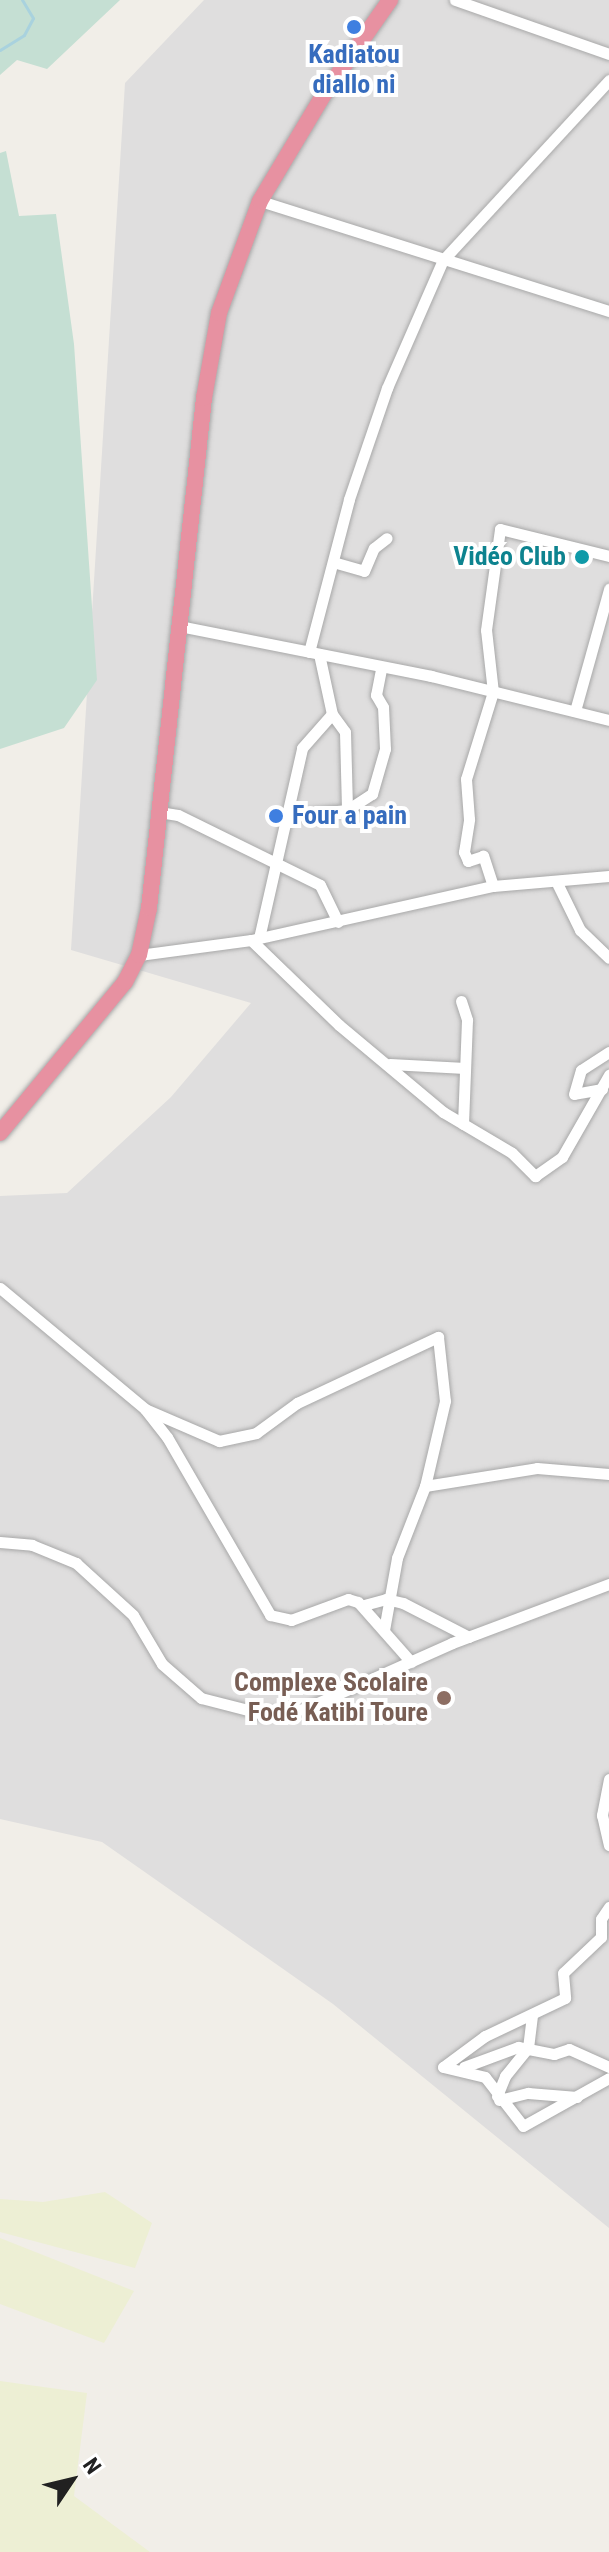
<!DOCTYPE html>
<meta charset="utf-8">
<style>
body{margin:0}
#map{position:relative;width:609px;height:2552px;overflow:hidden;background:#f1eee8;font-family:"Roboto Condensed",sans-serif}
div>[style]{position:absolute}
.residential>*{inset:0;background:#dfdede}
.farmland>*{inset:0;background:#edefd4}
.wetland>*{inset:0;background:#c5dfd3}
.stream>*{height:3px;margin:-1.5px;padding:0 1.5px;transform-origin:1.5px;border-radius:1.5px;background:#a9d2de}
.roads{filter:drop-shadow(0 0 2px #a8a8a8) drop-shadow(0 0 2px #a8a8a8)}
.minor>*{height:11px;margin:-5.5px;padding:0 5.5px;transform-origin:5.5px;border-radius:5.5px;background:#fff}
.highway>*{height:16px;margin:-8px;padding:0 8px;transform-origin:8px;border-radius:8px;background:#e791a1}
.dots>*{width:22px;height:22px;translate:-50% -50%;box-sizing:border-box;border:4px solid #fff;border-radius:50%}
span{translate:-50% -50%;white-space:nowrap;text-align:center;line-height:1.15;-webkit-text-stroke:8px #fff;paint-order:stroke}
.shop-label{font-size:26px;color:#366cbe;font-weight:700}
.left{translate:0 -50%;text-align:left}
.culture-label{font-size:26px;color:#0d838f;font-weight:700}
.right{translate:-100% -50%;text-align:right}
.education-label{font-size:26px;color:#785e54;font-weight:700}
.north{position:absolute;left:32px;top:2440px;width:80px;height:80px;-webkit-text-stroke:6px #fff;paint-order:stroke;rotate:55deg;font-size:22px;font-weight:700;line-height:32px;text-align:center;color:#212121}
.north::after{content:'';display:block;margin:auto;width:28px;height:36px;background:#212121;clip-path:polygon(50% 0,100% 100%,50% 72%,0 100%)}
</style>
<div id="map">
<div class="residential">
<i style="clip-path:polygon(204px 0,609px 0,609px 2228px,333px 2004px,102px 1842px,0 1819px,0 1196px,67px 1193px,171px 1097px,251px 1003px,71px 950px,125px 83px)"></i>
</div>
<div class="farmland">
<i style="clip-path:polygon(105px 2192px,152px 2223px,135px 2268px,0 2232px,0 2199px,43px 2202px)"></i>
<i style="clip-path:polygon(0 2238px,134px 2291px,104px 2343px,0 2304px)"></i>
<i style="clip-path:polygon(0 2381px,87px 2393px,74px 2496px,150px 2552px,0 2552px)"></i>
</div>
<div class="wetland">
<i style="clip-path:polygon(0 0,120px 0,47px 69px,17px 60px,0 75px)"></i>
<i style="clip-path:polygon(6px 151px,19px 216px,56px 214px,74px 344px,97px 680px,64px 728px,0 749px,0 153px)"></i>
</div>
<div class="stream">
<i style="left:0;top:50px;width:28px;rotate:-32deg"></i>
<i style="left:24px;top:35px;width:19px;rotate:-62deg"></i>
<i style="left:33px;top:18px;width:21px;rotate:-121deg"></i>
</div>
<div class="roads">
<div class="minor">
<i style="left:455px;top:0;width:163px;rotate:19.3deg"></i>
<i style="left:260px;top:201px;width:366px;rotate:17.5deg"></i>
<i style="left:333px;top:562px;width:32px;rotate:16deg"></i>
<i style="left:364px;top:571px;width:25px;rotate:-67deg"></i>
<i style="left:374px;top:548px;width:16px;rotate:-38deg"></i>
<i style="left:179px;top:626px;width:257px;rotate:11.2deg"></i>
<i style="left:431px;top:676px;width:183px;rotate:13.9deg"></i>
<i style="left:309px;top:652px;width:158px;rotate:-75.3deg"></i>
<i style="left:349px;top:499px;width:117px;rotate:-71.1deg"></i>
<i style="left:387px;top:388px;width:140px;rotate:-66.4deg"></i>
<i style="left:443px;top:260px;width:245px;rotate:-47.3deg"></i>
<i style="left:319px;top:654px;width:61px;rotate:77.8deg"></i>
<i style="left:332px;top:714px;width:22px;rotate:54deg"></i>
<i style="left:345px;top:732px;width:78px;rotate:88.5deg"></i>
<i style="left:575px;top:711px;width:127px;rotate:-74.4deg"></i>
<i style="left:159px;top:812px;width:19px;rotate:9deg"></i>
<i style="left:178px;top:815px;width:158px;rotate:26.2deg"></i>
<i style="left:320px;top:885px;width:41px;rotate:64.1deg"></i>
<i style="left:289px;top:816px;width:58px;rotate:-5.9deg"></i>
<i style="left:347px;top:810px;width:30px;rotate:-33deg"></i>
<i style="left:372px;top:794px;width:47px;rotate:-73.9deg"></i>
<i style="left:385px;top:749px;width:42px;rotate:-92.7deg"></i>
<i style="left:383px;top:707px;width:14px;rotate:-120deg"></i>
<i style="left:376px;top:695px;width:26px;rotate:-79deg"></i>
<i style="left:556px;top:881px;width:55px;rotate:63.9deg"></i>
<i style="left:580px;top:930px;width:40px;rotate:44deg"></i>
<i style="left:493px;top:886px;width:32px;rotate:-108deg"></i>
<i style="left:483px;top:856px;width:16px;rotate:162deg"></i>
<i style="left:468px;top:861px;width:10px;rotate:-114deg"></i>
<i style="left:464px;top:852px;width:33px;rotate:-81deg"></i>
<i style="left:469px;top:819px;width:40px;rotate:-94.3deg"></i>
<i style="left:466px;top:779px;width:91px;rotate:-72.8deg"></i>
<i style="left:493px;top:692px;width:62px;rotate:-96.4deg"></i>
<i style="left:486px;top:630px;width:102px;rotate:-82.1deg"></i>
<i style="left:500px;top:529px;width:112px;rotate:13.9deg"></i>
<i style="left:259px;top:938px;width:195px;rotate:-77.2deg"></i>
<i style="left:302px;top:748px;width:45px;rotate:-48.6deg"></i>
<i style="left:251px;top:940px;width:122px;rotate:44deg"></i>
<i style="left:339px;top:1025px;width:136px;rotate:39.9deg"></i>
<i style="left:443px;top:1112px;width:80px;rotate:30.7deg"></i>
<i style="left:512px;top:1153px;width:33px;rotate:45deg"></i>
<i style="left:535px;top:1176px;width:33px;rotate:-35deg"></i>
<i style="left:562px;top:1157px;width:95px;rotate:-60.2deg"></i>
<i style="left:139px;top:955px;width:113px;rotate:-7.6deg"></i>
<i style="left:251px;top:940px;width:248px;rotate:-12.6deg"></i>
<i style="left:493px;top:886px;width:116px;rotate:-4.9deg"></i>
<i style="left:461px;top:1001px;width:20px;rotate:72deg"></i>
<i style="left:467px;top:1020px;width:104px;rotate:92.2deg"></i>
<i style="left:390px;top:1064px;width:75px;rotate:3.1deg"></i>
<i style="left:602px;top:1089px;width:28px;rotate:170deg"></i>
<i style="left:574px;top:1094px;width:25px;rotate:-74deg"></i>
<i style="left:581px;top:1070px;width:33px;rotate:-33deg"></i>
<i style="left:0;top:1288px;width:189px;rotate:39.8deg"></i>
<i style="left:145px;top:1409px;width:36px;rotate:52deg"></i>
<i style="left:167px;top:1437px;width:206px;rotate:59.9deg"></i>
<i style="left:270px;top:1615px;width:22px;rotate:13deg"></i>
<i style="left:291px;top:1620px;width:61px;rotate:-20.2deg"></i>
<i style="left:348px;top:1599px;width:10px;rotate:17deg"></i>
<i style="left:358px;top:1602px;width:80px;rotate:48.5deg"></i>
<i style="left:145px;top:1409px;width:81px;rotate:23.4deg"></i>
<i style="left:219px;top:1441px;width:38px;rotate:-12deg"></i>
<i style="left:256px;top:1433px;width:51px;rotate:-36.2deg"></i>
<i style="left:297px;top:1403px;width:156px;rotate:-25.1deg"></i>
<i style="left:438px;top:1337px;width:64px;rotate:83.8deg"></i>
<i style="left:445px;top:1401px;width:87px;rotate:103.2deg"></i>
<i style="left:425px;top:1486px;width:77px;rotate:111.3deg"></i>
<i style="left:397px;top:1558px;width:73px;rotate:100.2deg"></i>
<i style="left:425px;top:1486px;width:113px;rotate:-9.1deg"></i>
<i style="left:537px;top:1468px;width:72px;rotate:4.8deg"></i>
<i style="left:0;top:1542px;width:32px;rotate:5deg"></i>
<i style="left:32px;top:1545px;width:48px;rotate:22.2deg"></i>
<i style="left:76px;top:1563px;width:77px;rotate:42.4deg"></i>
<i style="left:133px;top:1615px;width:57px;rotate:59.4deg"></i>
<i style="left:162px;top:1664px;width:52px;rotate:41.1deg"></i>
<i style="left:201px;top:1698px;width:65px;rotate:14.3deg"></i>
<i style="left:264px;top:1714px;width:40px;rotate:-7.1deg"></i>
<i style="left:304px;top:1709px;width:162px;rotate:-24deg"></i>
<i style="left:452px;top:1643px;width:168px;rotate:-20.6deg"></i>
<i style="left:364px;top:1605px;width:23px;rotate:-15deg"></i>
<i style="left:386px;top:1599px;width:17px;rotate:13deg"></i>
<i style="left:403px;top:1603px;width:74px;rotate:27.3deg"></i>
<i style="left:609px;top:1779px;width:37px;rotate:101deg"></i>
<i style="left:602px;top:1815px;width:31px;rotate:77deg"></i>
<i style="left:609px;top:1907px;width:14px;rotate:124deg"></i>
<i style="left:601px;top:1919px;width:18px;rotate:90deg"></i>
<i style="left:601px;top:1937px;width:52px;rotate:136.5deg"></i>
<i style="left:563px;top:1973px;width:25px;rotate:85deg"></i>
<i style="left:565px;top:1998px;width:89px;rotate:154.6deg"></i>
<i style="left:485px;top:2036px;width:52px;rotate:143.6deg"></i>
<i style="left:443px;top:2067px;width:43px;rotate:13.4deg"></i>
<i style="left:485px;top:2077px;width:62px;rotate:52.2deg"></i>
<i style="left:523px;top:2126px;width:98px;rotate:-29.2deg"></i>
<i style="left:464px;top:2067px;width:58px;rotate:-20.3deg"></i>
<i style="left:518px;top:2047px;width:37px;rotate:11deg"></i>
<i style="left:554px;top:2054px;width:16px;rotate:-18deg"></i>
<i style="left:569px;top:2049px;width:44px;rotate:24.2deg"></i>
<i style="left:497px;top:2096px;width:22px;rotate:-68deg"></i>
<i style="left:505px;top:2076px;width:36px;rotate:-51deg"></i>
<i style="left:528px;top:2048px;width:34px;rotate:-83deg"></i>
<i style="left:499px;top:2100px;width:30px;rotate:-14deg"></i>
<i style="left:528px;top:2093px;width:49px;rotate:4.7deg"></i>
</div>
<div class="highway">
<i style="left:0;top:1133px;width:196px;rotate:-50.4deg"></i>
<i style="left:125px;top:982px;width:30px;rotate:-63deg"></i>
<i style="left:139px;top:955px;width:48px;rotate:-78deg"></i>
<i style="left:149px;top:908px;width:513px;rotate:-83.84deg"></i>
<i style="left:204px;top:398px;width:86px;rotate:-80deg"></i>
<i style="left:219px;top:313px;width:119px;rotate:-69.9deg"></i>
<i style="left:260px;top:201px;width:125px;rotate:-59.1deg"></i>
<i style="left:324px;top:94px;width:115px;rotate:-54.9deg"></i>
</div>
</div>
<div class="dots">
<i style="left:354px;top:27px;background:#3f7fe0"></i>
<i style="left:582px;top:557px;background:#0f9aa8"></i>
<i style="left:276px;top:816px;background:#3f7fe0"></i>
<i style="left:444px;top:1698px;background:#8d6e63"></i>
</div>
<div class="shop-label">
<span style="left:354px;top:70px">Kadiatou<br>diallo ni</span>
<span class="left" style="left:292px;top:816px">Four a pain</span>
</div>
<div class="culture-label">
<span class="right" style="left:566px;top:557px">Vidéo Club</span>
</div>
<div class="education-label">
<span class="right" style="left:428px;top:1698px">Complexe Scolaire<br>Fodé Katibi Toure</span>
</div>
<div class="north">N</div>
</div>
